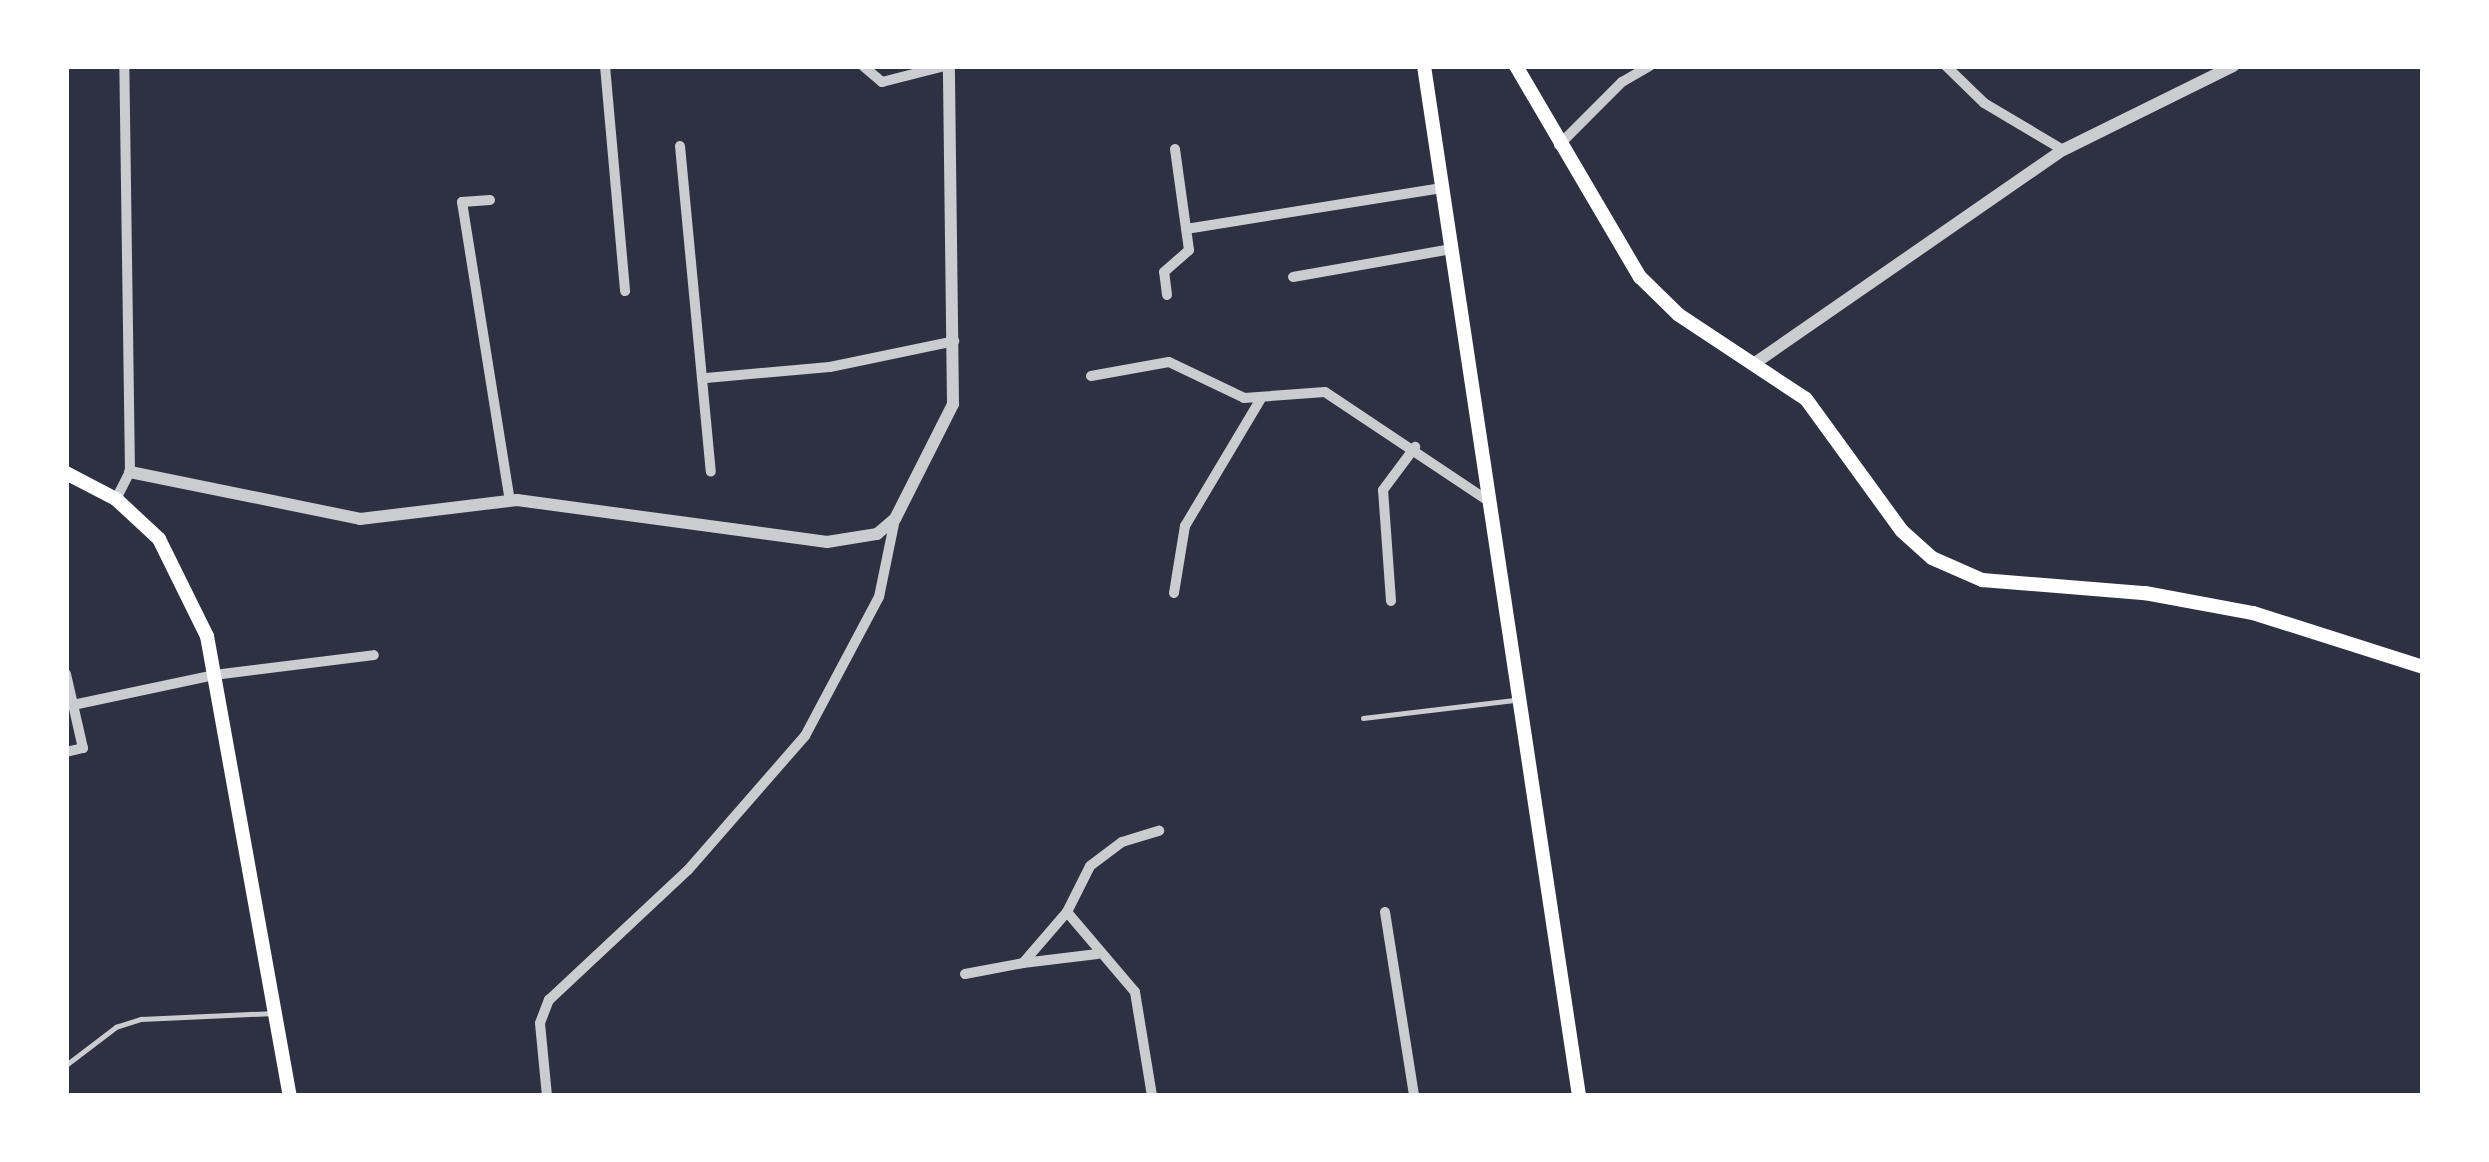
<!DOCTYPE html>
<style>
body{margin:0}
#map{position:relative;width:2489px;height:1162px;overflow:hidden;background:#2d3142;font-family:"Varela Round",sans-serif}
div>[style]{position:absolute}
.service>*{height:4.5px;margin:-2.25px;padding:0 2.25px;transform-origin:2.25px;border-radius:2.25px;background:#caccd0}
.minor>*{height:10px;margin:-5px;padding:0 5px;transform-origin:5px;border-radius:5px;background:#caccd0}
.tertiary>*{height:12px;margin:-6px;padding:0 6px;transform-origin:6px;border-radius:6px;background:#caccd0}
.secondary>*{height:14px;margin:-7px;padding:0 7px;transform-origin:7px;border-radius:7px;background:#fff}
span{translate:-50% -50%;white-space:nowrap;text-align:center;line-height:1.15;-webkit-text-stroke:9px #fff;paint-order:stroke}
.frame{position:absolute;inset:0;border:69px solid #fff;pointer-events:none}
</style>
<div id="map">
<div class="service">
<i style="left:1363px;top:718px;width:152px;rotate:-6.8deg"></i>
<i style="left:66px;top:1065px;width:63px;rotate:-37.2deg"></i>
<i style="left:116px;top:1027px;width:26px;rotate:-18deg"></i>
<i style="left:141px;top:1019px;width:133px;rotate:-2.6deg"></i>
</div>
<div class="minor">
<i style="left:605px;top:66px;width:226px;rotate:84.9deg"></i>
<i style="left:863px;top:66px;width:25px;rotate:40deg"></i>
<i style="left:882px;top:82px;width:65px;rotate:-14.3deg"></i>
<i style="left:1946px;top:66px;width:53px;rotate:44.2deg"></i>
<i style="left:1984px;top:103px;width:92px;rotate:30.7deg"></i>
<i style="left:1559px;top:145px;width:89px;rotate:-45deg"></i>
<i style="left:1622px;top:82px;width:32px;rotate:-30deg"></i>
<i style="left:680px;top:146px;width:327px;rotate:84.6deg"></i>
<i style="left:490px;top:200px;width:28px;rotate:176deg"></i>
<i style="left:462px;top:202px;width:303px;rotate:80.9deg"></i>
<i style="left:1186px;top:229px;width:259px;rotate:-9.1deg"></i>
<i style="left:1293px;top:277px;width:161px;rotate:-10deg"></i>
<i style="left:1167px;top:295px;width:23px;rotate:-97deg"></i>
<i style="left:1164px;top:272px;width:33px;rotate:-41deg"></i>
<i style="left:1189px;top:250px;width:102px;rotate:-97.9deg"></i>
<i style="left:1091px;top:376px;width:79px;rotate:-10.2deg"></i>
<i style="left:1169px;top:362px;width:83px;rotate:25.6deg"></i>
<i style="left:1244px;top:398px;width:81px;rotate:-4.2deg"></i>
<i style="left:1325px;top:392px;width:198px;rotate:33.7deg"></i>
<i style="left:706px;top:378px;width:124px;rotate:-5.1deg"></i>
<i style="left:830px;top:367px;width:127px;rotate:-11.8deg"></i>
<i style="left:116px;top:499px;width:30px;rotate:-63deg"></i>
<i style="left:130px;top:472px;width:406px;rotate:-90.8deg"></i>
<i style="left:1174px;top:593px;width:68px;rotate:-80.7deg"></i>
<i style="left:1185px;top:526px;width:147px;rotate:-59.2deg"></i>
<i style="left:1391px;top:601px;width:111px;rotate:-94.1deg"></i>
<i style="left:1383px;top:490px;width:54px;rotate:-53.3deg"></i>
<i style="left:66px;top:674px;width:76px;rotate:77.1deg"></i>
<i style="left:83px;top:748px;width:17px;rotate:167deg"></i>
<i style="left:73px;top:705px;width:144px;rotate:-12deg"></i>
<i style="left:214px;top:675px;width:161px;rotate:-7.1deg"></i>
<i style="left:1067px;top:912px;width:105px;rotate:49.6deg"></i>
<i style="left:1135px;top:992px;width:105px;rotate:80.7deg"></i>
<i style="left:1385px;top:912px;width:186px;rotate:81deg"></i>
<i style="left:1023px;top:963px;width:75px;rotate:-6.9deg"></i>
<i style="left:965px;top:974px;width:59px;rotate:-10.7deg"></i>
<i style="left:1023px;top:963px;width:67px;rotate:-49.2deg"></i>
<i style="left:1067px;top:912px;width:51px;rotate:-63.4deg"></i>
<i style="left:1090px;top:866px;width:40px;rotate:-37deg"></i>
<i style="left:1122px;top:842px;width:39px;rotate:-17deg"></i>
<i style="left:547px;top:1096px;width:73px;rotate:-95.5deg"></i>
<i style="left:540px;top:1023px;width:25px;rotate:-69deg"></i>
<i style="left:549px;top:1000px;width:190px;rotate:-43.1deg"></i>
<i style="left:688px;top:870px;width:178px;rotate:-48.9deg"></i>
<i style="left:805px;top:736px;width:157px;rotate:-62deg"></i>
<i style="left:879px;top:597px;width:80px;rotate:-78.4deg"></i>
</div>
<div class="tertiary">
<i style="left:1755px;top:363px;width:374px;rotate:-34.7deg"></i>
<i style="left:2063px;top:150px;width:190px;rotate:-26.3deg"></i>
<i style="left:130px;top:472px;width:235px;rotate:11.5deg"></i>
<i style="left:360px;top:519px;width:158px;rotate:-6.9deg"></i>
<i style="left:517px;top:500px;width:313px;rotate:7.7deg"></i>
<i style="left:827px;top:542px;width:51px;rotate:-9.1deg"></i>
<i style="left:877px;top:534px;width:23px;rotate:-40deg"></i>
<i style="left:895px;top:519px;width:129px;rotate:-63.2deg"></i>
<i style="left:953px;top:404px;width:338px;rotate:-90.7deg"></i>
</div>
<div class="secondary">
<i style="left:1424px;top:66px;width:1042px;rotate:81.44deg"></i>
<i style="left:1516px;top:66px;width:245px;rotate:59.6deg"></i>
<i style="left:1640px;top:277px;width:54px;rotate:44.3deg"></i>
<i style="left:1679px;top:315px;width:152px;rotate:33.5deg"></i>
<i style="left:1806px;top:399px;width:163px;rotate:54deg"></i>
<i style="left:1902px;top:531px;width:40px;rotate:42deg"></i>
<i style="left:1932px;top:558px;width:55px;rotate:23.7deg"></i>
<i style="left:1982px;top:580px;width:164px;rotate:4.6deg"></i>
<i style="left:2145px;top:593px;width:110px;rotate:10.5deg"></i>
<i style="left:2253px;top:613px;width:178px;rotate:17.6deg"></i>
<i style="left:66px;top:473px;width:56px;rotate:27.5deg"></i>
<i style="left:116px;top:499px;width:59px;rotate:42.9deg"></i>
<i style="left:159px;top:539px;width:108px;rotate:63.7deg"></i>
<i style="left:207px;top:636px;width:467px;rotate:79.8deg"></i>
</div>
<div class="frame"></div>
</div>
